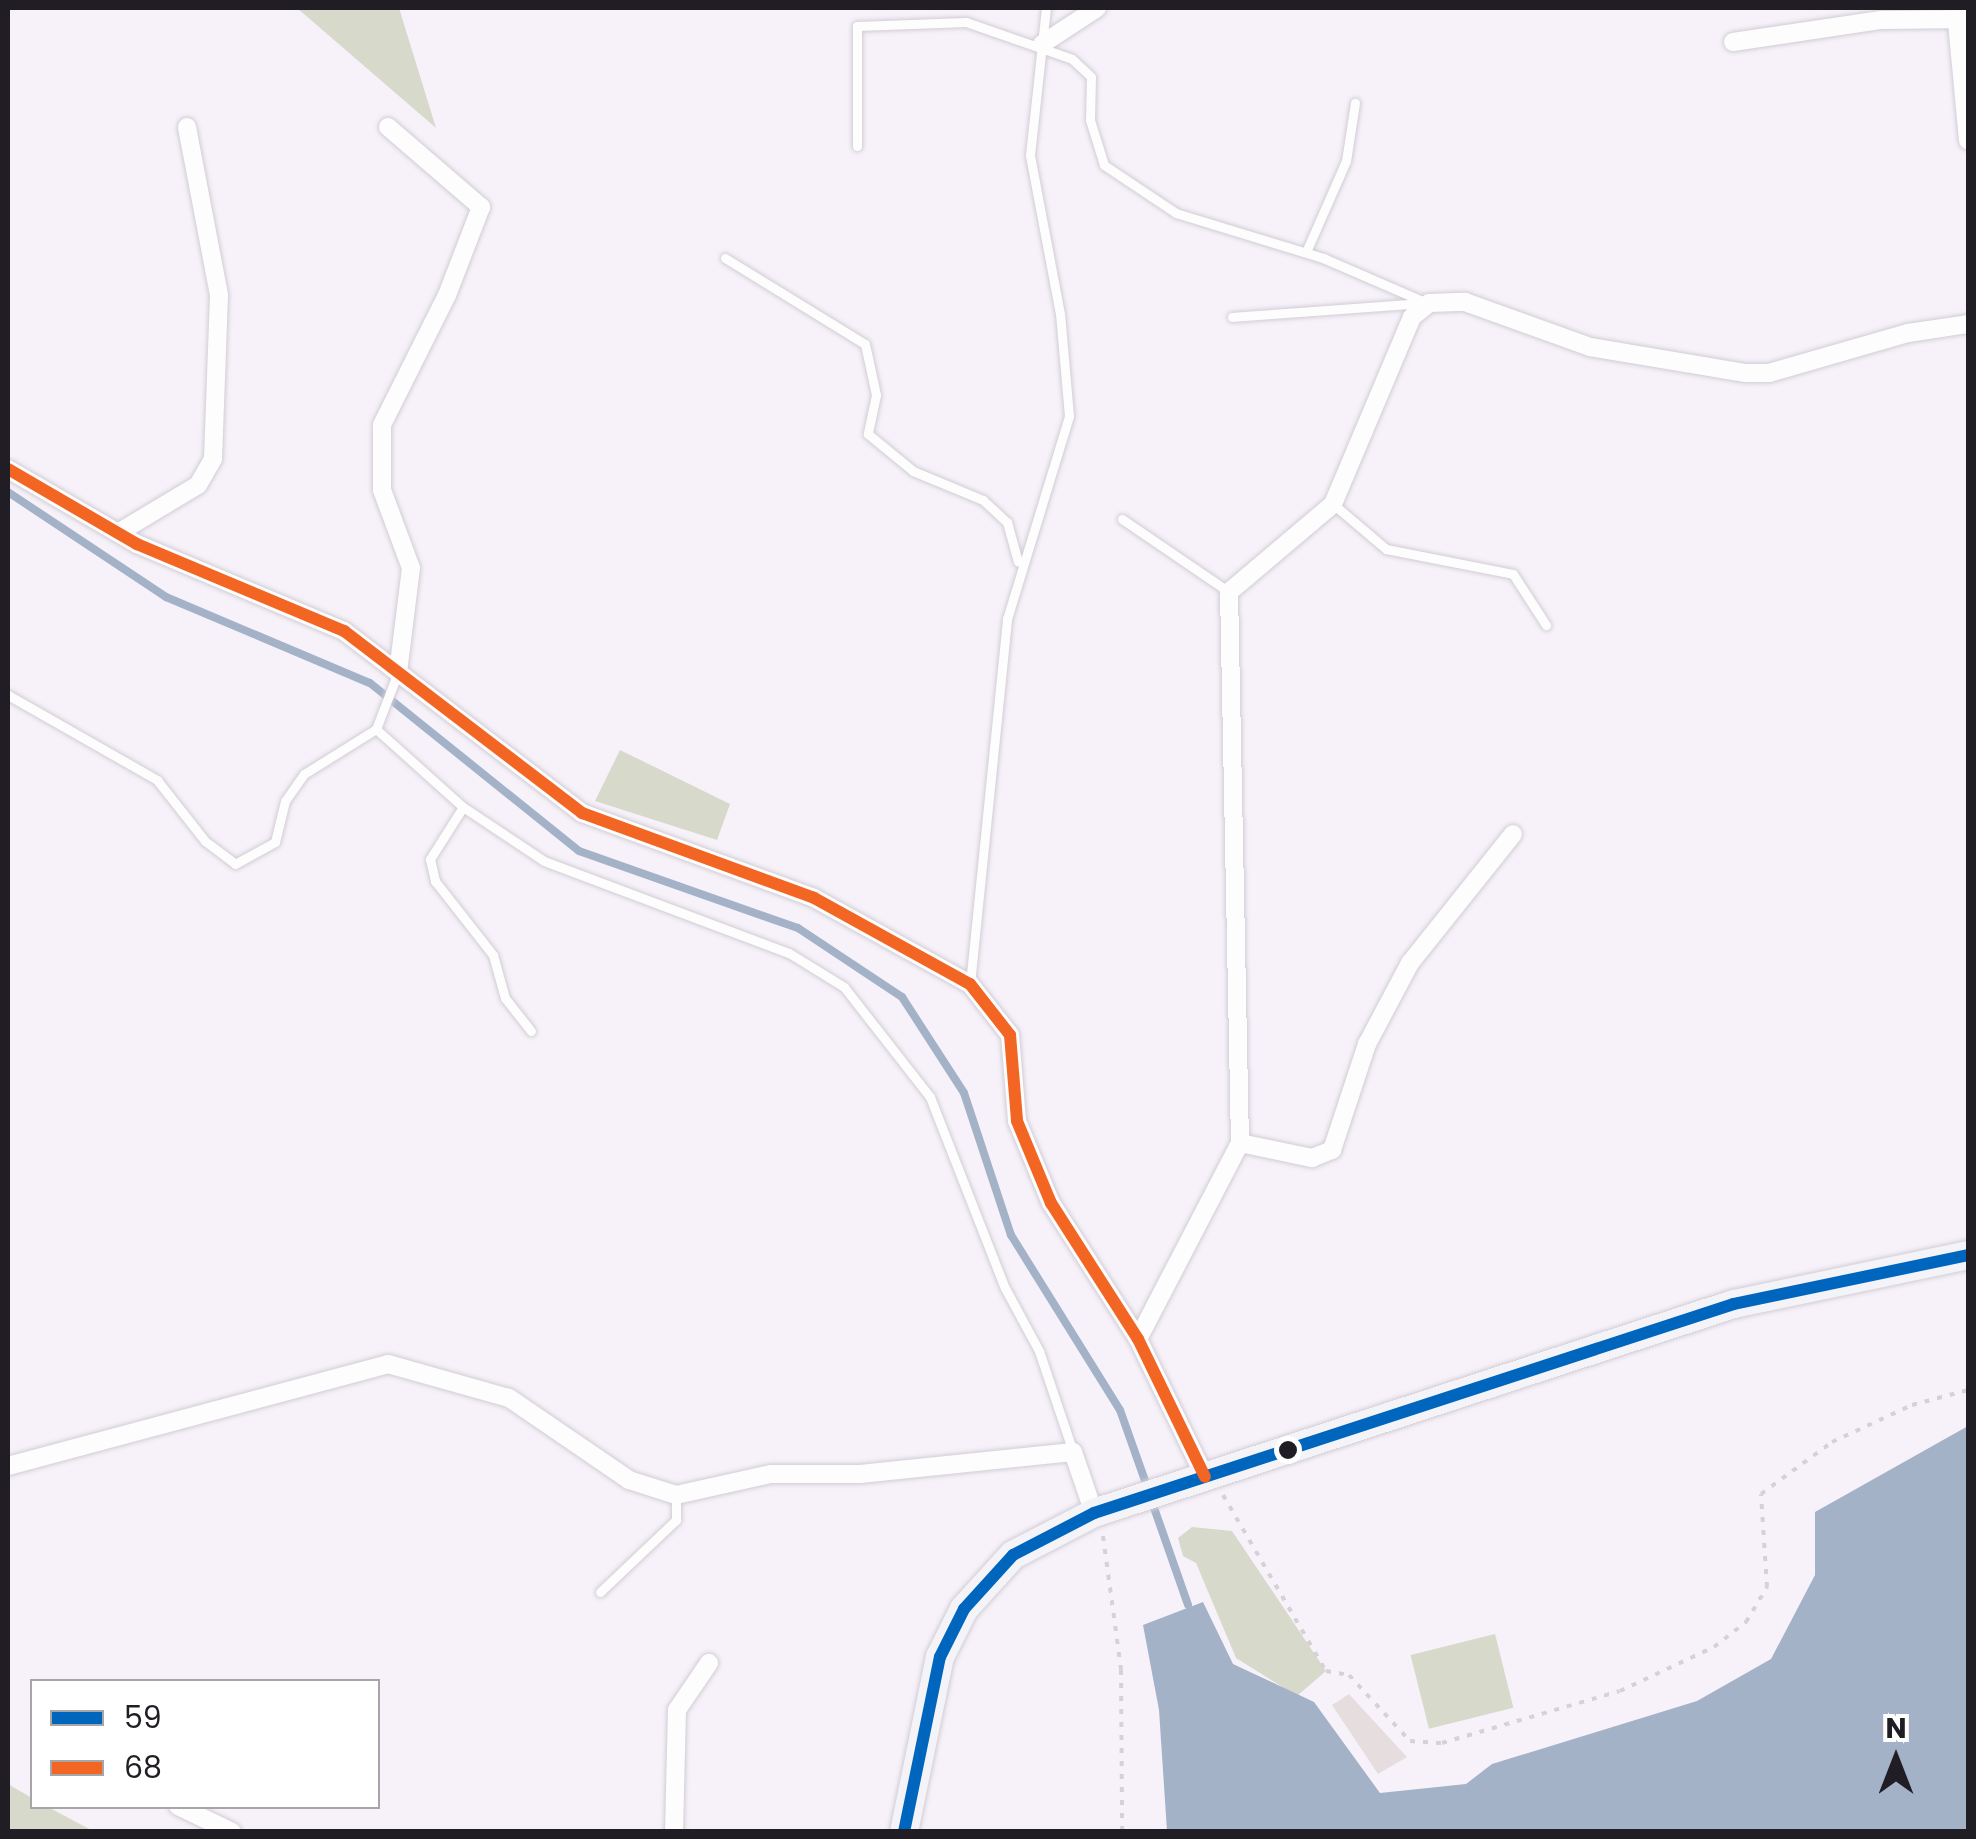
<!DOCTYPE html>
<style>
body{margin:0}
#map{position:relative;width:1976px;height:1839px;overflow:hidden;background:#f7f2fa;font-family:Poppins,sans-serif}
div>[style]{position:absolute}
.green>*{inset:0;background:#d7d9cb;transform-origin:0 0}
.water>*{inset:0;background:#a4b2c8}
.stream>*{height:8px;margin:-4px;padding:0 4px;transform-origin:4px;border-radius:4px;background:#a4b2c8}
.building>*{inset:0;background:#e6ddde}
.path>*{height:4px;margin-top:-2px;transform-origin:0;background:repeating-linear-gradient(90deg,#d3d2d5 0 5px,transparent 0 13px)}
.roads{filter:drop-shadow(0 0 2px #d1cdd4) drop-shadow(0 0 2px #d1cdd4)}
.lane>*{height:9px;margin:-4.5px;padding:0 4.5px;transform-origin:4.5px;border-radius:4.5px;background:#fefdfe}
.street>*{height:18px;margin:-9px;padding:0 9px;transform-origin:9px;border-radius:9px;background:#fefdfe}
.secondary>*{height:28px;margin:-14px;padding:0 14px;transform-origin:14px;border-radius:14px;background:#f4f3f8}
.bus-1>*{height:12px;margin:-6px;padding:0 6px;transform-origin:6px;border-radius:6px;background:#0065bd}
.bus-2>*{height:12px;margin:-6px;padding:0 6px;transform-origin:6px;border-radius:6px;background:#f26522}
.dots>*{width:28px;height:28px;translate:-50% -50%;box-sizing:border-box;border:5px solid #fff;border-radius:50%}
span{translate:-50% -50%;white-space:nowrap;text-align:center;line-height:1.15;-webkit-text-stroke:8px #fff;paint-order:stroke}
.frame{position:absolute;inset:0;border:10px solid #211d24;pointer-events:none}
.legend{position:absolute;left:30px;top:1679px;width:350px;height:130px;box-sizing:border-box;background:#fff;border:2px solid #a6a5a7;margin:0;padding:12px 18px;list-style:none;font-size:30px;color:#211d24}
.legend li{display:flex;align-items:center;gap:20px;height:50px}
.legend b{width:50px;border:2px solid #a6a5a7}
.north{position:absolute;left:1846px;top:1709px;width:100px;height:100px;-webkit-text-stroke:8px #fff;paint-order:stroke;rotate:0deg;font-size:28px;font-weight:700;line-height:40px;text-align:center;color:#211d24}
.north::after{content:'';display:block;margin:auto;width:35px;height:45px;background:#211d24;clip-path:polygon(50% 0,100% 100%,50% 72%,0 100%)}
</style>
<div id="map">
<div class="green">
<i style="clip-path:polygon(297px 8px,399px 8px,436px 128px)"></i>
<i style="clip-path:polygon(620px 750px,730px 804px,717px 840px,595px 801px)"></i>
<i style="clip-path:polygon(1192px 1527px,1232px 1531px,1326px 1671px,1297px 1696px,1236px 1658px,1196px 1563px,1183px 1556px,1178px 1538px)"></i>
<i style="left:1495px;top:1634px;width:76px;height:87px;rotate:76deg"></i>
<i style="clip-path:polygon(8px 1784px,32px 1798px,32px 1806px,48px 1807px,93px 1831px,8px 1831px)"></i>
</div>
<div class="water">
<i style="clip-path:polygon(1968px 1426px,1968px 1831px,1167px 1831px,1159px 1710px,1143px 1625px,1203px 1602px,1233px 1664px,1314px 1702px,1380px 1793px,1466px 1784px,1492px 1764px,1697px 1701px,1771px 1659px,1815px 1575px,1815px 1512px)"></i>
</div>
<div class="stream">
<i style="left:8px;top:492px;width:190px;rotate:33.6deg"></i>
<i style="left:166px;top:597px;width:221px;rotate:22.9deg"></i>
<i style="left:370px;top:683px;width:268px;rotate:38.8deg"></i>
<i style="left:579px;top:851px;width:232px;rotate:19.4deg"></i>
<i style="left:798px;top:928px;width:125px;rotate:33.6deg"></i>
<i style="left:902px;top:997px;width:114px;rotate:57.1deg"></i>
<i style="left:964px;top:1093px;width:150px;rotate:71.7deg"></i>
<i style="left:1011px;top:1235px;width:206px;rotate:58.1deg"></i>
<i style="left:1120px;top:1410px;width:84px;rotate:70.5deg"></i>
<i style="left:1152px;top:1502px;width:109px;rotate:70.7deg"></i>
</div>
<div class="building">
<i style="clip-path:polygon(1349px 1694px,1407px 1757px,1378px 1774px,1332px 1705px)"></i>
</div>
<div class="path">
<i style="left:1223px;top:1495px;width:204px;rotate:59.7deg"></i>
<i style="left:1326px;top:1671px;width:23px;rotate:10deg"></i>
<i style="left:1349px;top:1675px;width:90px;rotate:47.3deg"></i>
<i style="left:1410px;top:1741px;width:32px;rotate:4deg"></i>
<i style="left:1442px;top:1743px;width:185px;rotate:-16.3deg"></i>
<i style="left:1620px;top:1691px;width:104px;rotate:-25.1deg"></i>
<i style="left:1714px;top:1647px;width:41px;rotate:-38deg"></i>
<i style="left:1746px;top:1622px;width:41px;rotate:-59deg"></i>
<i style="left:1767px;top:1587px;width:93px;rotate:-93.7deg"></i>
<i style="left:1761px;top:1494px;width:88px;rotate:-36.2deg"></i>
<i style="left:1832px;top:1442px;width:88px;rotate:-24.8deg"></i>
<i style="left:1912px;top:1405px;width:58px;rotate:-15deg"></i>
<i style="left:1103px;top:1536px;width:135px;rotate:82.3deg"></i>
<i style="left:1121px;top:1670px;width:162px;rotate:89.6deg"></i>
</div>
<div class="roads">
<div class="lane">
<i style="left:857px;top:146px;width:120px;rotate:-90deg"></i>
<i style="left:857px;top:26px;width:109px;rotate:-2.1deg"></i>
<i style="left:966px;top:22px;width:112px;rotate:19.2deg"></i>
<i style="left:1072px;top:59px;width:26px;rotate:43deg"></i>
<i style="left:1091px;top:77px;width:43px;rotate:91.3deg"></i>
<i style="left:1090px;top:120px;width:47px;rotate:72.7deg"></i>
<i style="left:1104px;top:165px;width:87px;rotate:33.7deg"></i>
<i style="left:1176px;top:213px;width:154px;rotate:17deg"></i>
<i style="left:1323px;top:258px;width:113px;rotate:23.4deg"></i>
<i style="left:1306px;top:252px;width:99px;rotate:-66.3deg"></i>
<i style="left:1346px;top:161px;width:59px;rotate:-81.2deg"></i>
<i style="left:725px;top:258px;width:164px;rotate:31.6deg"></i>
<i style="left:865px;top:344px;width:52px;rotate:77.8deg"></i>
<i style="left:876px;top:395px;width:40px;rotate:102deg"></i>
<i style="left:868px;top:434px;width:58px;rotate:39.4deg"></i>
<i style="left:913px;top:471px;width:76px;rotate:22.5deg"></i>
<i style="left:983px;top:500px;width:33px;rotate:43deg"></i>
<i style="left:1007px;top:522px;width:41px;rotate:74.6deg"></i>
<i style="left:1232px;top:317px;width:190px;rotate:-4.2deg"></i>
<i style="left:1333px;top:504px;width:70px;rotate:40.3deg"></i>
<i style="left:1386px;top:549px;width:129px;rotate:11.1deg"></i>
<i style="left:1513px;top:574px;width:61px;rotate:57.1deg"></i>
<i style="left:1122px;top:519px;width:130px;rotate:34.3deg"></i>
<i style="left:8px;top:695px;width:172px;rotate:29.7deg"></i>
<i style="left:157px;top:780px;width:78px;rotate:51.8deg"></i>
<i style="left:205px;top:841px;width:38px;rotate:37deg"></i>
<i style="left:235px;top:864px;width:46px;rotate:-28.8deg"></i>
<i style="left:275px;top:842px;width:42px;rotate:-76.3deg"></i>
<i style="left:285px;top:801px;width:33px;rotate:-55deg"></i>
<i style="left:304px;top:774px;width:85px;rotate:-32deg"></i>
<i style="left:376px;top:729px;width:61px;rotate:-68.9deg"></i>
<i style="left:376px;top:729px;width:117px;rotate:41.9deg"></i>
<i style="left:463px;top:807px;width:97px;rotate:33.7deg"></i>
<i style="left:544px;top:861px;width:262px;rotate:20.6deg"></i>
<i style="left:789px;top:953px;width:65px;rotate:31.7deg"></i>
<i style="left:844px;top:987px;width:140px;rotate:52deg"></i>
<i style="left:930px;top:1097px;width:205px;rotate:68.6deg"></i>
<i style="left:1005px;top:1288px;width:72px;rotate:61.6deg"></i>
<i style="left:1039px;top:1351px;width:107px;rotate:71.4deg"></i>
<i style="left:463px;top:807px;width:62px;rotate:122.4deg"></i>
<i style="left:430px;top:859px;width:23px;rotate:77deg"></i>
<i style="left:435px;top:881px;width:94px;rotate:51.9deg"></i>
<i style="left:493px;top:955px;width:45px;rotate:74.4deg"></i>
<i style="left:505px;top:998px;width:42px;rotate:51.8deg"></i>
<i style="left:970px;top:984px;width:367px;rotate:-84.2deg"></i>
<i style="left:1007px;top:619px;width:212px;rotate:-73deg"></i>
<i style="left:1069px;top:416px;width:102px;rotate:-95deg"></i>
<i style="left:1060px;top:314px;width:162px;rotate:-100.7deg"></i>
<i style="left:1030px;top:155px;width:148px;rotate:-83.8deg"></i>
<i style="left:600px;top:1592px;width:105px;rotate:-43.5deg"></i>
<i style="left:676px;top:1520px;width:25px;rotate:-90deg"></i>
</div>
<div class="street">
<i style="left:1957px;top:22px;width:119px;rotate:84.7deg"></i>
<i style="left:1733px;top:42px;width:150px;rotate:-8.5deg"></i>
<i style="left:1881px;top:20px;width:87px;rotate:-0.7deg"></i>
<i style="left:1042px;top:44px;width:66px;rotate:-33.2deg"></i>
<i style="left:388px;top:127px;width:123px;rotate:40.7deg"></i>
<i style="left:481px;top:207px;width:94px;rotate:111.1deg"></i>
<i style="left:447px;top:295px;width:145px;rotate:116.6deg"></i>
<i style="left:382px;top:425px;width:65px;rotate:90deg"></i>
<i style="left:382px;top:490px;width:83px;rotate:69.6deg"></i>
<i style="left:411px;top:568px;width:105px;rotate:97.1deg"></i>
<i style="left:8px;top:469px;width:149px;rotate:30.2deg"></i>
<i style="left:137px;top:544px;width:225px;rotate:22.8deg"></i>
<i style="left:344px;top:631px;width:300px;rotate:37.4deg"></i>
<i style="left:582px;top:813px;width:247px;rotate:20.1deg"></i>
<i style="left:814px;top:898px;width:178px;rotate:28.9deg"></i>
<i style="left:970px;top:984px;width:65px;rotate:51.9deg"></i>
<i style="left:1010px;top:1035px;width:86px;rotate:85.3deg"></i>
<i style="left:1017px;top:1121px;width:89px;rotate:67.5deg"></i>
<i style="left:1051px;top:1203px;width:161px;rotate:57.4deg"></i>
<i style="left:1138px;top:1339px;width:153px;rotate:64.1deg"></i>
<i style="left:118px;top:533px;width:93px;rotate:-31deg"></i>
<i style="left:198px;top:485px;width:30px;rotate:-60deg"></i>
<i style="left:213px;top:459px;width:164px;rotate:-87.9deg"></i>
<i style="left:219px;top:295px;width:171px;rotate:-100.8deg"></i>
<i style="left:1240px;top:1143px;width:74px;rotate:11.8deg"></i>
<i style="left:1312px;top:1158px;width:22px;rotate:-22deg"></i>
<i style="left:1332px;top:1150px;width:112px;rotate:-71.7deg"></i>
<i style="left:1367px;top:1044px;width:92px;rotate:-62deg"></i>
<i style="left:1410px;top:963px;width:165px;rotate:-51.4deg"></i>
<i style="left:1138px;top:1339px;width:221px;rotate:-62.5deg"></i>
<i style="left:1240px;top:1143px;width:551px;rotate:-91.14deg"></i>
<i style="left:1229px;top:592px;width:136px;rotate:-40.2deg"></i>
<i style="left:1333px;top:504px;width:203px;rotate:-67.1deg"></i>
<i style="left:1412px;top:317px;width:22px;rotate:-39deg"></i>
<i style="left:1429px;top:303px;width:36px;rotate:-2deg"></i>
<i style="left:1465px;top:302px;width:133px;rotate:19.8deg"></i>
<i style="left:1590px;top:347px;width:158px;rotate:9.5deg"></i>
<i style="left:1746px;top:373px;width:23px"></i>
<i style="left:1769px;top:373px;width:145px;rotate:-16.1deg"></i>
<i style="left:1908px;top:333px;width:61px;rotate:-8.5deg"></i>
<i style="left:8px;top:1466px;width:393px;rotate:-15deg"></i>
<i style="left:388px;top:1364px;width:126px;rotate:15.7deg"></i>
<i style="left:509px;top:1398px;width:145px;rotate:34.3deg"></i>
<i style="left:629px;top:1480px;width:49px;rotate:17.7deg"></i>
<i style="left:676px;top:1495px;width:97px;rotate:-12.5deg"></i>
<i style="left:771px;top:1474px;width:89px"></i>
<i style="left:860px;top:1474px;width:214px;rotate:-5.9deg"></i>
<i style="left:1073px;top:1452px;width:65px;rotate:71deg"></i>
<i style="left:178px;top:1806px;width:60px;rotate:25.7deg"></i>
<i style="left:674px;top:1832px;width:122px;rotate:-88.6deg"></i>
<i style="left:677px;top:1710px;width:57px;rotate:-55.8deg"></i>
</div>
<div class="secondary">
<i style="left:904px;top:1832px;width:179px;rotate:-78.4deg"></i>
<i style="left:940px;top:1657px;width:54px;rotate:-63.4deg"></i>
<i style="left:964px;top:1609px;width:73px;rotate:-47.8deg"></i>
<i style="left:1013px;top:1555px;width:91px;rotate:-27.4deg"></i>
<i style="left:1094px;top:1513px;width:673px;rotate:-18.09deg"></i>
<i style="left:1734px;top:1304px;width:239px;rotate:-11.8deg"></i>
</div>
</div>
<div class="bus-1">
<i style="left:904px;top:1832px;width:179px;rotate:-78.4deg"></i>
<i style="left:940px;top:1657px;width:54px;rotate:-63.4deg"></i>
<i style="left:964px;top:1609px;width:73px;rotate:-47.8deg"></i>
<i style="left:1013px;top:1555px;width:91px;rotate:-27.4deg"></i>
<i style="left:1094px;top:1513px;width:673px;rotate:-18.09deg"></i>
<i style="left:1734px;top:1304px;width:239px;rotate:-11.8deg"></i>
</div>
<div class="bus-2">
<i style="left:8px;top:469px;width:149px;rotate:30.2deg"></i>
<i style="left:137px;top:544px;width:225px;rotate:22.8deg"></i>
<i style="left:344px;top:631px;width:300px;rotate:37.4deg"></i>
<i style="left:582px;top:813px;width:247px;rotate:20.1deg"></i>
<i style="left:814px;top:898px;width:178px;rotate:28.9deg"></i>
<i style="left:970px;top:984px;width:65px;rotate:51.9deg"></i>
<i style="left:1010px;top:1035px;width:86px;rotate:85.3deg"></i>
<i style="left:1017px;top:1121px;width:89px;rotate:67.5deg"></i>
<i style="left:1051px;top:1203px;width:161px;rotate:57.4deg"></i>
<i style="left:1138px;top:1339px;width:153px;rotate:64.1deg"></i>
</div>
<div class="dots">
<i style="left:1288px;top:1450px;background:#211d24"></i>
</div>
<div class="frame"></div>
<ul class="legend">
<li><b style="height:12px;background:#0065bd"></b>59</li>
<li><b style="height:12px;background:#f26522"></b>68</li>
</ul>
<div class="north">N</div>
</div>
